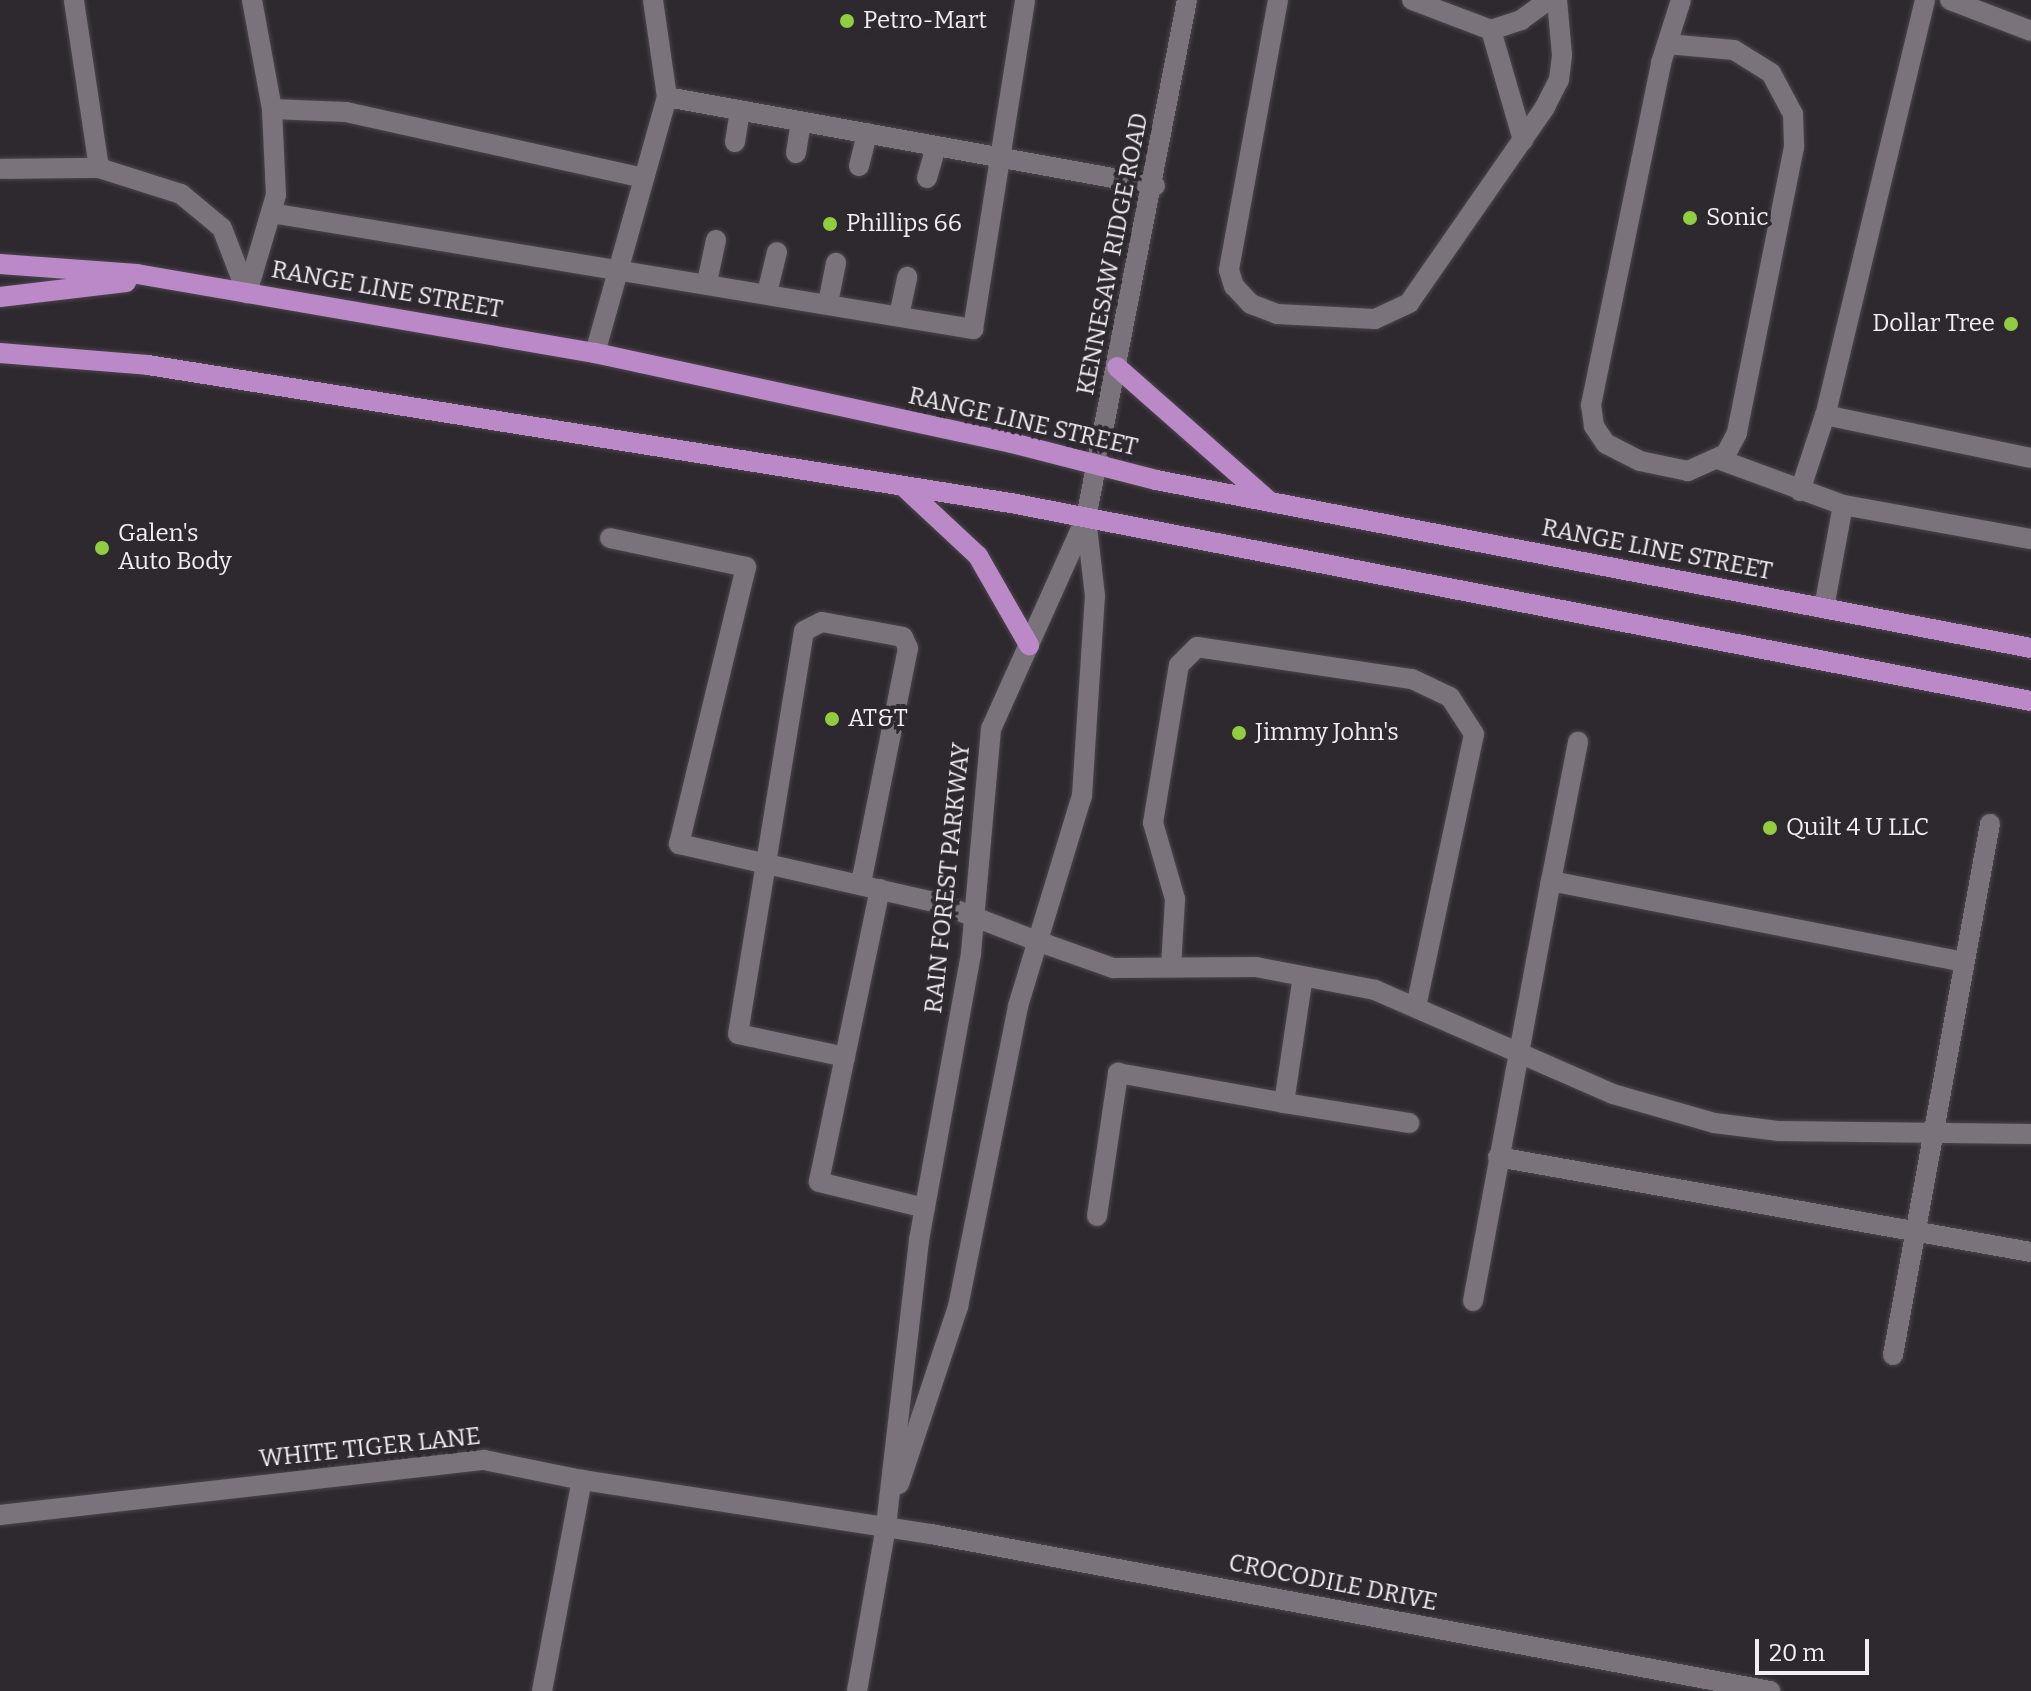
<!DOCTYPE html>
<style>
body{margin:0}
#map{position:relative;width:2031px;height:1691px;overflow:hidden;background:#2e282f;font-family:Bitter,serif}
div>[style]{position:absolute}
.roads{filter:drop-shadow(0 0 2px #4b454c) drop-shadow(0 0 2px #4b454c)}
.lane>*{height:20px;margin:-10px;padding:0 10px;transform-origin:10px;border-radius:10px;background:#7a737c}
.street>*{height:20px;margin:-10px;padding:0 10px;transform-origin:10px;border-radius:10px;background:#7a737c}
.primary>*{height:20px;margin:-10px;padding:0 10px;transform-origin:10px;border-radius:10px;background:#bb89c7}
.dots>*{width:22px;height:22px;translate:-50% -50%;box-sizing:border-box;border:4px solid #2e282f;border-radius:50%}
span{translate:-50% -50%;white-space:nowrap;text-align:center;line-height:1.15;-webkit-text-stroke:7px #2e282f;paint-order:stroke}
.poi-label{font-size:24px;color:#f2eef3}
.left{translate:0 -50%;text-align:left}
.right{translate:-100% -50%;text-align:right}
.street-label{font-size:24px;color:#f2eef3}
.scale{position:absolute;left:1755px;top:1639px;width:114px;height:36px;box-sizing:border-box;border:4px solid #f2eef3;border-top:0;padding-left:10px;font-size:24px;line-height:28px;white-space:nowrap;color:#f2eef3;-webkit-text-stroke:6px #2e282f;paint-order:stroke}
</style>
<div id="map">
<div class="roads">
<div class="lane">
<i style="left:653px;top:0;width:98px;rotate:81.8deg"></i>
<i style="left:1278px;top:0;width:274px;rotate:100.3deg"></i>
<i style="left:1229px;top:270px;width:17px;rotate:73deg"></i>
<i style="left:1234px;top:286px;width:25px;rotate:47deg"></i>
<i style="left:1251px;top:304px;width:28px;rotate:21deg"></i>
<i style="left:1277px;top:314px;width:98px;rotate:2.9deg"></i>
<i style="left:1375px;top:319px;width:38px;rotate:-25deg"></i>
<i style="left:1409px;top:303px;width:239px;rotate:-55.2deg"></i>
<i style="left:1545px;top:107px;width:30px;rotate:-63deg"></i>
<i style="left:1559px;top:80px;width:25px;rotate:-83deg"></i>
<i style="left:1562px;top:55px;width:55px;rotate:-95.2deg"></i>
<i style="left:1412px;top:0;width:85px;rotate:20.8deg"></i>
<i style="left:1491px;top:30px;width:32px;rotate:-18deg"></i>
<i style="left:1521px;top:20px;width:34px;rotate:-36deg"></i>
<i style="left:1925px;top:0;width:427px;rotate:103.5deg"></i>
<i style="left:1825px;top:415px;width:210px;rotate:11.8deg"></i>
<i style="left:1491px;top:30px;width:115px;rotate:73.8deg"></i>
<i style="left:1667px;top:44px;width:67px;rotate:5.1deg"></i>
<i style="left:1734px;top:50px;width:44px;rotate:31.9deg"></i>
<i style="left:1771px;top:73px;width:47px;rotate:61.8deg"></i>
<i style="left:1793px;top:114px;width:33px;rotate:88deg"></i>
<i style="left:1794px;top:147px;width:292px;rotate:101.3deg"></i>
<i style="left:1737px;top:433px;width:24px;rotate:118deg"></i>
<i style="left:1726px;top:454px;width:42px;rotate:155.9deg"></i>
<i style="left:1688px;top:471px;width:49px;rotate:-168.2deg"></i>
<i style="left:1640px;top:461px;width:38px;rotate:-153deg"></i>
<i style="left:1606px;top:444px;width:22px;rotate:-124deg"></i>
<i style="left:1594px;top:426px;width:21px;rotate:-98deg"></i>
<i style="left:1591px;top:405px;width:349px;rotate:-78.4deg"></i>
<i style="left:1661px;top:63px;width:66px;rotate:-72.4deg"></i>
<i style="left:272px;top:109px;width:74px;rotate:2.3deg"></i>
<i style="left:346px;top:112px;width:305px;rotate:12.5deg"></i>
<i style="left:735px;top:142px;width:32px;rotate:-81deg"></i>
<i style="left:796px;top:153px;width:32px;rotate:-81deg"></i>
<i style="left:859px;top:166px;width:34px;rotate:-76deg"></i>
<i style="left:99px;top:168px;width:86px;rotate:17.6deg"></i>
<i style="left:181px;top:194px;width:53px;rotate:39.7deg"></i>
<i style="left:222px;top:228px;width:70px;rotate:69deg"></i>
<i style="left:0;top:169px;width:99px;rotate:-0.6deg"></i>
<i style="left:99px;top:168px;width:170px;rotate:-98.5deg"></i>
<i style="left:927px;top:178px;width:33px;rotate:-74deg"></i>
<i style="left:271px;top:213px;width:712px;rotate:9.38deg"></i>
<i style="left:973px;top:329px;width:333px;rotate:-81deg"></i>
<i style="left:707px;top:282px;width:43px;rotate:-77.9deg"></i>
<i style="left:247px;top:293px;width:102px;rotate:-73.5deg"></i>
<i style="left:276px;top:195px;width:86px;rotate:-92.7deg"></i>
<i style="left:272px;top:109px;width:111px;rotate:-100.4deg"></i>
<i style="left:767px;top:293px;width:42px;rotate:-76.3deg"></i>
<i style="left:828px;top:303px;width:41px;rotate:-78.7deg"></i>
<i style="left:899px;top:316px;width:40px;rotate:-78deg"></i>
<i style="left:595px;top:353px;width:266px;rotate:-74.3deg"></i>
<i style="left:667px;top:97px;width:496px;rotate:10.3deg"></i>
<i style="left:1718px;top:459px;width:133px;rotate:20.2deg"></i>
<i style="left:1843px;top:505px;width:105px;rotate:100.5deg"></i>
<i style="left:1800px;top:491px;width:80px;rotate:-71.8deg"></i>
<i style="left:1843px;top:505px;width:191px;rotate:10.3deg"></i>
<i style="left:610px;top:538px;width:139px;rotate:12deg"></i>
<i style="left:746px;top:567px;width:285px;rotate:103.6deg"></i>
<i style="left:679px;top:844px;width:266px;rotate:12.8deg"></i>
<i style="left:938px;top:903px;width:106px;rotate:21deg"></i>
<i style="left:1551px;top:881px;width:142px;rotate:-79deg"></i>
<i style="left:880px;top:889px;width:299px;rotate:101.8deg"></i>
<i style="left:819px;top:1182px;width:109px;rotate:13.8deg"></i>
<i style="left:1171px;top:967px;width:68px;rotate:-86.6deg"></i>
<i style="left:1175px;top:899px;width:79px;rotate:-106.1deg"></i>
<i style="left:1153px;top:823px;width:160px;rotate:-80.7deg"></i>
<i style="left:1179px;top:665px;width:25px;rotate:-45deg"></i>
<i style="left:1197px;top:647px;width:217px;rotate:8.5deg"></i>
<i style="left:1412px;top:679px;width:42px;rotate:25.3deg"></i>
<i style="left:1450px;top:697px;width:44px;rotate:57deg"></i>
<i style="left:1474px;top:734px;width:279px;rotate:102deg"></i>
<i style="left:845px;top:1057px;width:109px;rotate:-167.9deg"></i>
<i style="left:738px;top:1034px;width:408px;rotate:-80.7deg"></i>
<i style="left:804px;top:631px;width:20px;rotate:-27deg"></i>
<i style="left:822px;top:622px;width:82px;rotate:10.5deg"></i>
<i style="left:903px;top:637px;width:12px;rotate:66deg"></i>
<i style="left:908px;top:648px;width:240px;rotate:101.3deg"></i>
<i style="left:1284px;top:1103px;width:127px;rotate:9.1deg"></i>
<i style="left:1498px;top:1157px;width:541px;rotate:10.11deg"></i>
<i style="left:1097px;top:1216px;width:145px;rotate:-81.6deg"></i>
<i style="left:1118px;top:1073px;width:169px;rotate:10.2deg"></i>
<i style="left:1284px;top:1103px;width:128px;rotate:-81.5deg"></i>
<i style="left:1473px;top:1301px;width:427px;rotate:-79.5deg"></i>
<i style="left:1551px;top:881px;width:420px;rotate:11.1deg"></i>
<i style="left:1893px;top:1355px;width:540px;rotate:-79.65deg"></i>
</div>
<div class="street">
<i style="left:1950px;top:0;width:87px;rotate:20.9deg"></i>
<i style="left:1037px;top:941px;width:81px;rotate:19.6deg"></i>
<i style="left:1113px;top:968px;width:143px;rotate:-0.4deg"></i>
<i style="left:1256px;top:967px;width:121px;rotate:10.9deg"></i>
<i style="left:1375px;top:990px;width:260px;rotate:23.6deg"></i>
<i style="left:1613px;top:1094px;width:105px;rotate:16deg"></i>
<i style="left:1714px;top:1123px;width:64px;rotate:7.1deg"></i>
<i style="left:1778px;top:1131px;width:253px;rotate:0.7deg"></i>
<i style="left:899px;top:1484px;width:187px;rotate:-71.6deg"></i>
<i style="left:958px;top:1307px;width:307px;rotate:-78.7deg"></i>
<i style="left:1018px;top:1006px;width:220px;rotate:-73.1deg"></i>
<i style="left:1082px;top:796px;width:200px;rotate:-86.3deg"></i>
<i style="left:1095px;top:596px;width:79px;rotate:-96.6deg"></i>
<i style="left:0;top:1515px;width:487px;rotate:-6.5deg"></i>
<i style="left:484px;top:1460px;width:100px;rotate:11.5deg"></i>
<i style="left:582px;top:1480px;width:353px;rotate:8.8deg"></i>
<i style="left:931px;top:1534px;width:854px;rotate:10.6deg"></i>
<i style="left:542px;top:1691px;width:215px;rotate:-79.3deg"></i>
<i style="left:857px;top:1691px;width:168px;rotate:-80deg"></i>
<i style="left:886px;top:1526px;width:288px;rotate:-83.4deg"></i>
<i style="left:919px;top:1240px;width:292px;rotate:-79.7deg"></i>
<i style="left:971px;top:953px;width:225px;rotate:-84.9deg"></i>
<i style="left:991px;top:729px;width:231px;rotate:-65.8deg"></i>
<i style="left:1086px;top:518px;width:528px;rotate:-78.97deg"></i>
</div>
<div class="primary">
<i style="left:0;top:264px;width:137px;rotate:4.2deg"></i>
<i style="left:137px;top:274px;width:465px;rotate:9.8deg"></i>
<i style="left:595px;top:353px;width:427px;rotate:12.2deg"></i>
<i style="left:1012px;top:443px;width:149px;rotate:14.4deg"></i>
<i style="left:1156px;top:480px;width:891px;rotate:10.87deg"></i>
<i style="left:0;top:297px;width:127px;rotate:-6.8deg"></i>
<i style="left:0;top:353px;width:148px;rotate:4.6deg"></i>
<i style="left:148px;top:365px;width:874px;rotate:9.09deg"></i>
<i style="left:1011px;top:503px;width:1039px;rotate:10.99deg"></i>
<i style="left:1117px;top:367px;width:204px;rotate:41.4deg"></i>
<i style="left:903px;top:486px;width:103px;rotate:43deg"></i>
<i style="left:978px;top:556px;width:103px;rotate:60.2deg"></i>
</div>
</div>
<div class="dots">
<i style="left:847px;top:21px;background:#90cd40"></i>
<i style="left:1690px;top:218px;background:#90cd40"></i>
<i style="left:830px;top:224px;background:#90cd40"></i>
<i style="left:2011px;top:324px;background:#90cd40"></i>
<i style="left:102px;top:548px;background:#90cd40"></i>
<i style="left:832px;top:719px;background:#90cd40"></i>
<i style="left:1239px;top:733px;background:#90cd40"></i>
<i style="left:1770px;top:828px;background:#90cd40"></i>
</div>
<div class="poi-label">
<span class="left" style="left:863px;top:21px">Petro-Mart</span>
<span class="left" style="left:1706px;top:218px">Sonic</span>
<span class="left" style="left:846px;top:224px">Phillips 66</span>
<span class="right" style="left:1995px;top:324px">Dollar Tree</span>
<span class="left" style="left:118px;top:548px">Galen's<br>Auto Body</span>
<span class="left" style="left:848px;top:719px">AT&amp;T</span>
<span class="left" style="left:1255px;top:733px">Jimmy John's</span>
<span class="left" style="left:1786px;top:828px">Quilt 4 U LLC</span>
</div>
<div class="street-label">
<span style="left:1113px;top:254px;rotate:-79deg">KENNESAW RIDGE ROAD</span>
<span style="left:387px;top:290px;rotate:10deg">RANGE LINE STREET</span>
<span style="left:1023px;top:422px;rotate:13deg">RANGE LINE STREET</span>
<span style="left:1657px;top:550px;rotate:11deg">RANGE LINE STREET</span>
<span style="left:948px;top:878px;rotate:-84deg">RAIN FOREST PARKWAY</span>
<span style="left:370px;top:1448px;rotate:-6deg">WHITE TIGER LANE</span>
<span style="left:1333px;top:1583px;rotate:11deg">CROCODILE DRIVE</span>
</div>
<div class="scale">20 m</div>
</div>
